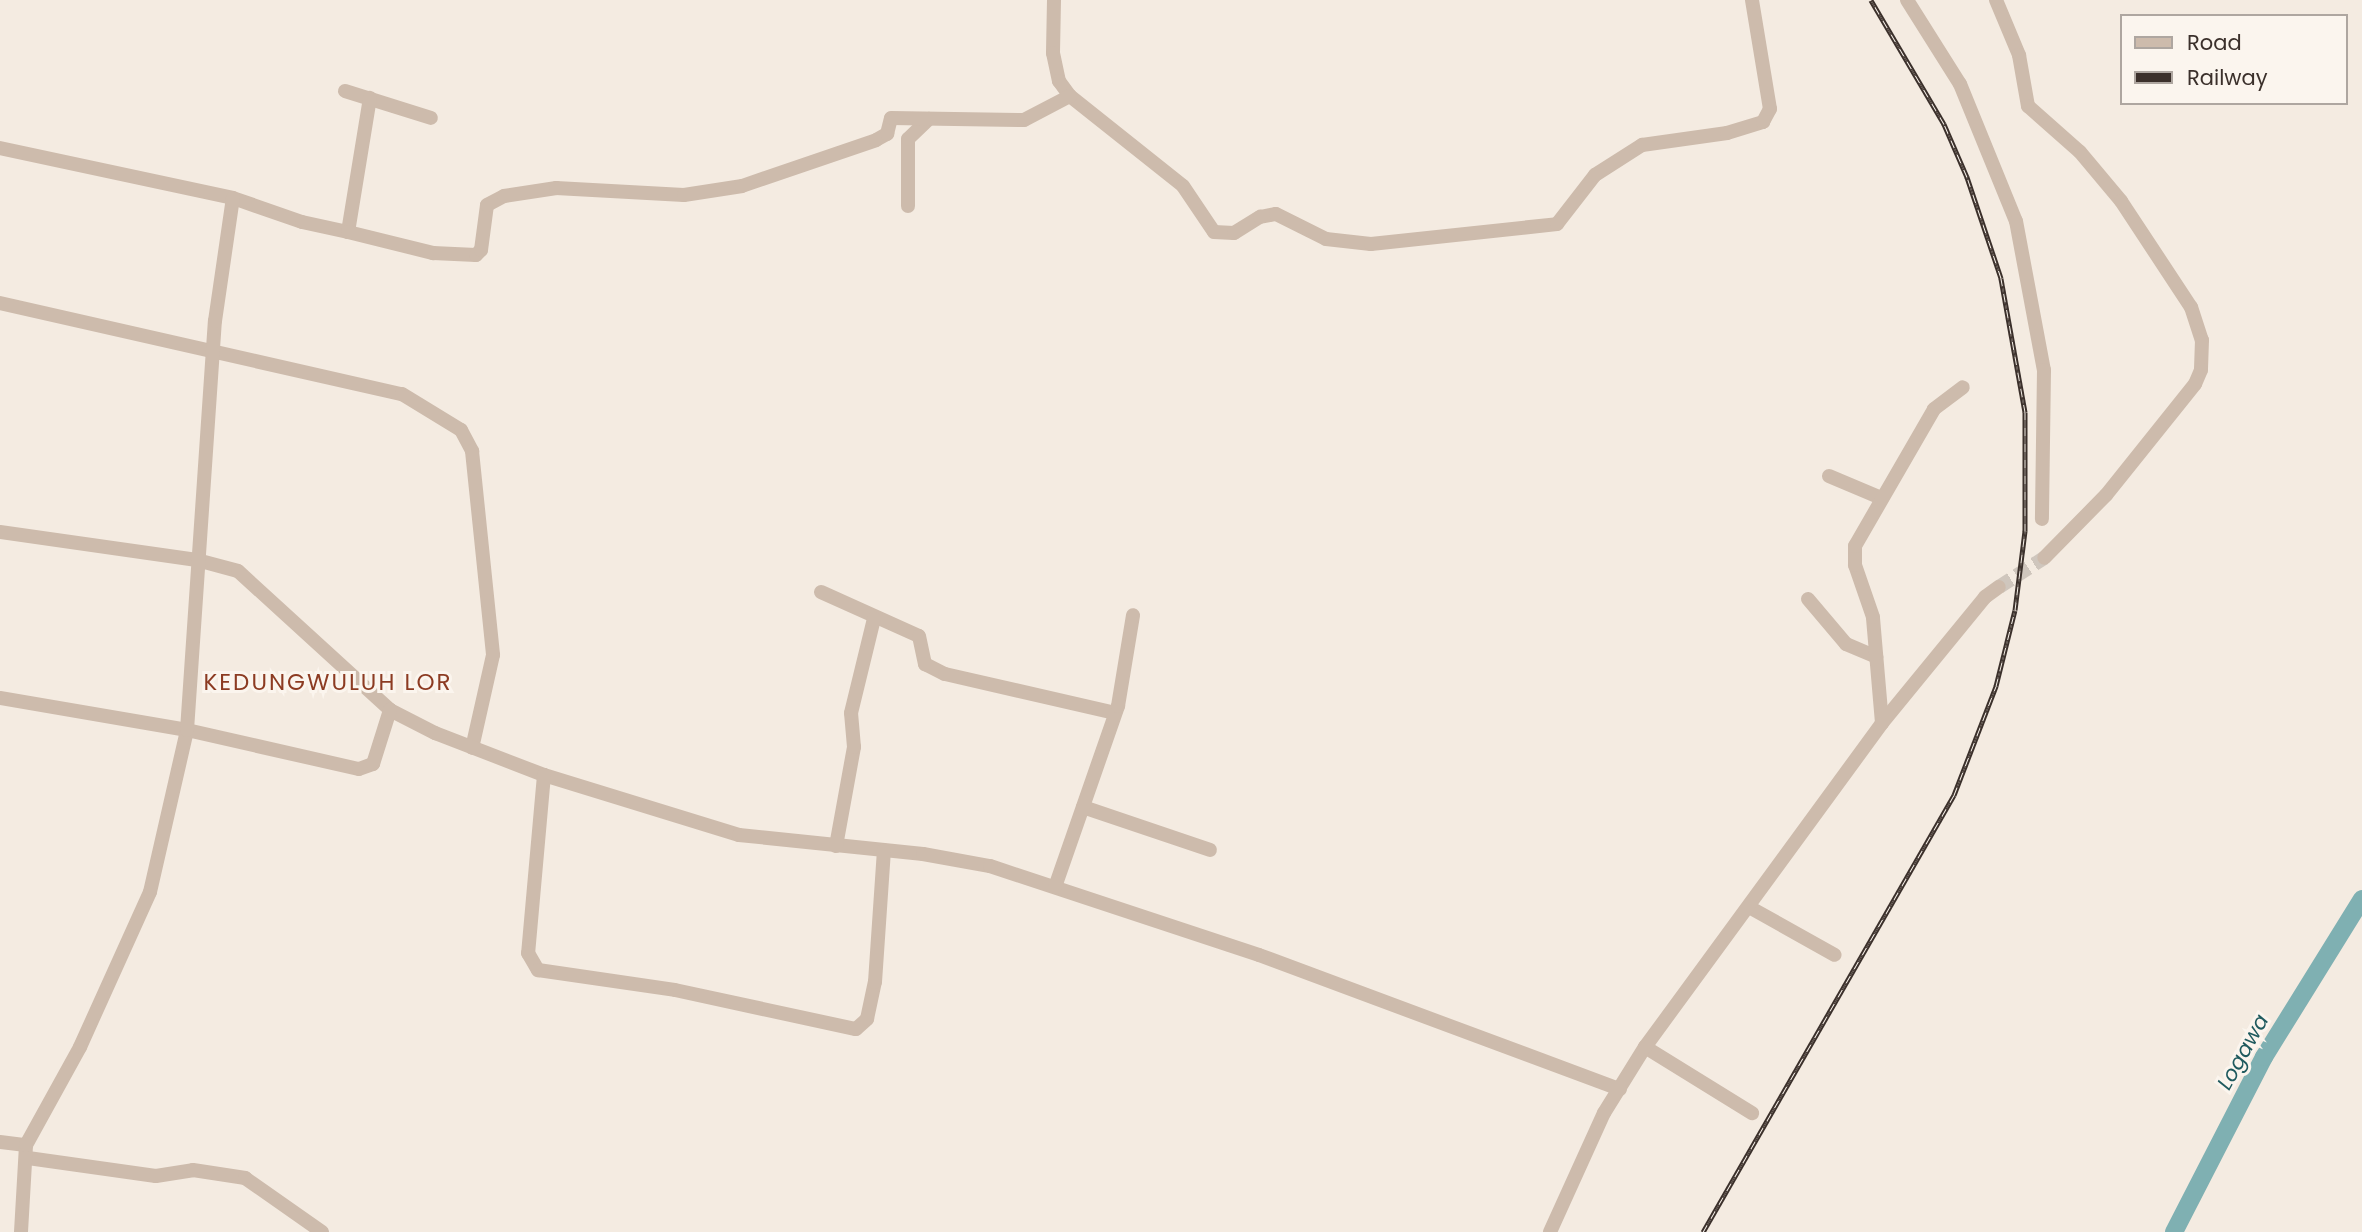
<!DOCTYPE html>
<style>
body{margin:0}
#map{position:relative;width:2362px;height:1232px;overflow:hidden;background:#f4ebe1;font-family:Poppins,sans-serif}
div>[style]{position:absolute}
.river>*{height:18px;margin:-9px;padding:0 9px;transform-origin:9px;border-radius:9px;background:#7fb0b2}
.minor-tunnel>*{height:14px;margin-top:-7px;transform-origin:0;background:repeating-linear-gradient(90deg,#cfc6bd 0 14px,transparent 0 21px)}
.minor>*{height:14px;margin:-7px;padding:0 7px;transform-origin:7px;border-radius:7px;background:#cdbbac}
.rail>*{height:5px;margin-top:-2.5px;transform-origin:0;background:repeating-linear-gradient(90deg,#fbf5ee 0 8px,#3b302b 0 16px);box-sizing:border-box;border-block:2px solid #3b302b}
span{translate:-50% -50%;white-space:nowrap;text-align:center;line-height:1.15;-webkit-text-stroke:6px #fbf5ee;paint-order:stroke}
.water-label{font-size:21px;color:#1f5a5e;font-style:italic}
.quarter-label{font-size:23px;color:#8c3b22;letter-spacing:2px}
.legend{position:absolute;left:2120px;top:14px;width:228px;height:91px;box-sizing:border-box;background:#fbf5ee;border:2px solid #aea6a0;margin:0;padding:9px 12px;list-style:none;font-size:21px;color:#3b302b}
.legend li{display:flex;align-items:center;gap:14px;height:35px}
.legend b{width:35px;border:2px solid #aea6a0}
</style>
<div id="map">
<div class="river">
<i style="left:2174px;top:1232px;width:197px;rotate:-62.8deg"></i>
<i style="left:2264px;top:1057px;width:186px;rotate:-58.2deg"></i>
</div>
<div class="minor-tunnel">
<i style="left:1999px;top:587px;width:54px;rotate:-32.8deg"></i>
</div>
<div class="minor">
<i style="left:1054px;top:0;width:53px;rotate:91.1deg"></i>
<i style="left:1053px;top:53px;width:29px;rotate:78deg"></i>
<i style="left:1059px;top:81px;width:19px;rotate:54deg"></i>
<i style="left:1070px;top:96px;width:144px;rotate:38.5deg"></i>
<i style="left:1183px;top:186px;width:55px;rotate:56deg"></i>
<i style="left:1214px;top:232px;width:20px;rotate:3deg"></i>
<i style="left:1234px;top:233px;width:31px;rotate:-32deg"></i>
<i style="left:1260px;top:217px;width:16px;rotate:-11deg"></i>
<i style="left:1276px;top:214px;width:56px;rotate:26.6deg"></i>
<i style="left:1326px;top:239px;width:45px;rotate:6.3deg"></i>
<i style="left:1371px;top:244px;width:187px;rotate:-6.1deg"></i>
<i style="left:1557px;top:224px;width:62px;rotate:-52.2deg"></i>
<i style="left:1595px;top:175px;width:56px;rotate:-32.6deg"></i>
<i style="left:1642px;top:145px;width:86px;rotate:-8deg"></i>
<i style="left:1727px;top:133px;width:38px;rotate:-17deg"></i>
<i style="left:1763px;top:122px;width:15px;rotate:-62deg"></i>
<i style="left:1770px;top:109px;width:110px;rotate:-99.4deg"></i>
<i style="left:1907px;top:0;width:99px;rotate:57.8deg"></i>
<i style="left:1960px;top:84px;width:148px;rotate:67.8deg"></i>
<i style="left:2016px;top:221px;width:152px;rotate:79.4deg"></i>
<i style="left:2044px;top:370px;width:149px;rotate:90.8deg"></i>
<i style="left:1996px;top:0;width:60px;rotate:67.3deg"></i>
<i style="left:2019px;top:55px;width:52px;rotate:80deg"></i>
<i style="left:2028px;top:106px;width:69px;rotate:41.5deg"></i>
<i style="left:2080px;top:152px;width:64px;rotate:50.1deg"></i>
<i style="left:2121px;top:201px;width:127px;rotate:56.6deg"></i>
<i style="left:2191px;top:307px;width:35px;rotate:72deg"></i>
<i style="left:2202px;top:340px;width:30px;rotate:92deg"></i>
<i style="left:2201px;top:370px;width:15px;rotate:113deg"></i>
<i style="left:2195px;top:384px;width:142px;rotate:128.7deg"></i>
<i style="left:2106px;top:495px;width:88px;rotate:134.5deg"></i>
<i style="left:345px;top:91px;width:90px;rotate:17.4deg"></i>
<i style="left:0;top:148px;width:238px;rotate:12.1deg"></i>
<i style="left:233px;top:198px;width:73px;rotate:19.2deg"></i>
<i style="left:302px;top:222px;width:47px;rotate:12.3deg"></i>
<i style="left:348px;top:232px;width:136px;rotate:-80.7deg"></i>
<i style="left:908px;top:206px;width:67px;rotate:-90deg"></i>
<i style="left:908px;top:139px;width:29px;rotate:-44deg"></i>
<i style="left:348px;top:232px;width:88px;rotate:13.9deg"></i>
<i style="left:433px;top:253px;width:43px;rotate:2.7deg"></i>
<i style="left:476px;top:255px;width:7px;rotate:-45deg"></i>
<i style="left:481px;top:250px;width:45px;rotate:-82.4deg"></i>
<i style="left:487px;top:205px;width:19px;rotate:-28deg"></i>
<i style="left:504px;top:196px;width:53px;rotate:-8.7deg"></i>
<i style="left:556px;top:188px;width:128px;rotate:3.1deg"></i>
<i style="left:684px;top:195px;width:59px;rotate:-8.8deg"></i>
<i style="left:742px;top:186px;width:142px;rotate:-18.9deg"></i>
<i style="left:876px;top:140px;width:13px;rotate:-29deg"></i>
<i style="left:887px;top:134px;width:16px;rotate:-76deg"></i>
<i style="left:891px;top:118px;width:133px;rotate:0.9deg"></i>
<i style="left:1024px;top:120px;width:52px;rotate:-27.6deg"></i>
<i style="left:0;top:303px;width:412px;rotate:12.8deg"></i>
<i style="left:402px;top:394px;width:69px;rotate:31.4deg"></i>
<i style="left:461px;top:430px;width:24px;rotate:62deg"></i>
<i style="left:472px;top:451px;width:205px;rotate:84.1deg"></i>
<i style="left:493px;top:655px;width:95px;rotate:102.7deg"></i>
<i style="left:1829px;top:476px;width:56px;rotate:22.9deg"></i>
<i style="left:0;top:532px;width:199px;rotate:8.1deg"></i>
<i style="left:197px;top:560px;width:42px;rotate:15deg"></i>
<i style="left:238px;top:571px;width:206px;rotate:42.4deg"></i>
<i style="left:390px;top:710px;width:51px;rotate:27.1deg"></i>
<i style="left:435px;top:733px;width:117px;rotate:21.1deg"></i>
<i style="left:544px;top:775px;width:204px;rotate:17.1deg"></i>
<i style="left:739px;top:835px;width:185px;rotate:5.9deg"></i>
<i style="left:923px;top:854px;width:68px;rotate:10.2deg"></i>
<i style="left:990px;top:866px;width:283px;rotate:18.3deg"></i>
<i style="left:1259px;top:955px;width:385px;rotate:20.4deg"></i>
<i style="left:821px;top:592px;width:107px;rotate:24.2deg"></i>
<i style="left:919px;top:636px;width:29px;rotate:78deg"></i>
<i style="left:925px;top:664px;width:22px;rotate:27deg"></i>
<i style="left:945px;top:674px;width:174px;rotate:12.9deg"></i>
<i style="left:1808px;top:599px;width:59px;rotate:49.8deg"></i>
<i style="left:1846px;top:644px;width:33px;rotate:23deg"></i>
<i style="left:0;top:698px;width:190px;rotate:9.7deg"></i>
<i style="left:187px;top:730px;width:176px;rotate:12.8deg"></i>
<i style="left:359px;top:769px;width:15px;rotate:-20deg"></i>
<i style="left:373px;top:764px;width:57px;rotate:-72.5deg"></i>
<i style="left:1882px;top:723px;width:106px;rotate:-94.9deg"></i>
<i style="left:1873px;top:617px;width:55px;rotate:-109.1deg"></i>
<i style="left:1855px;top:565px;width:19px;rotate:-90deg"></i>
<i style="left:1855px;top:546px;width:158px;rotate:-60deg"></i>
<i style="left:1934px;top:409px;width:36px;rotate:-37deg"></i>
<i style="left:544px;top:775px;width:179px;rotate:95.1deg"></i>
<i style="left:528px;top:953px;width:20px;rotate:60deg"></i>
<i style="left:538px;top:970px;width:138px;rotate:8.3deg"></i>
<i style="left:675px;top:990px;width:185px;rotate:12.2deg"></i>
<i style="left:856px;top:1029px;width:15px;rotate:-42deg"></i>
<i style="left:867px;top:1019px;width:38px;rotate:-78deg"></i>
<i style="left:875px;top:982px;width:132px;rotate:-86.1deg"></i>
<i style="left:1083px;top:807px;width:134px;rotate:18.7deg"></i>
<i style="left:836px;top:846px;width:101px;rotate:-79.7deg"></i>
<i style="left:854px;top:747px;width:34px;rotate:-95deg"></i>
<i style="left:851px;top:713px;width:97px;rotate:-76.3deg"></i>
<i style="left:1055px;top:887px;width:192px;rotate:-70.8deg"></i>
<i style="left:1118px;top:706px;width:92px;rotate:-80.6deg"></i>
<i style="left:1749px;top:907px;width:98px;rotate:29.2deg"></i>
<i style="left:1645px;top:1047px;width:126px;rotate:31.7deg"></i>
<i style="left:0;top:1142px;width:26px;rotate:7deg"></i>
<i style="left:28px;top:1158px;width:129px;rotate:8deg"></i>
<i style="left:156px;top:1176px;width:37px;rotate:-9deg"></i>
<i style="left:193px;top:1170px;width:53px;rotate:8.7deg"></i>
<i style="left:245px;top:1178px;width:94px;rotate:35deg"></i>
<i style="left:21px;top:1232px;width:87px;rotate:-86.7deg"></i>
<i style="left:26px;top:1145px;width:112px;rotate:-61.1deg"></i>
<i style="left:80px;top:1047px;width:170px;rotate:-65.7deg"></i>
<i style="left:150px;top:892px;width:166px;rotate:-77.1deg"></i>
<i style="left:187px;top:730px;width:410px;rotate:-86.1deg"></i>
<i style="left:215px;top:321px;width:124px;rotate:-81.7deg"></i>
<i style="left:1550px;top:1232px;width:131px;rotate:-65.6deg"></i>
<i style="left:1604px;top:1113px;width:78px;rotate:-58.2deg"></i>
<i style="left:1645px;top:1047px;width:401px;rotate:-53.8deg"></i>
<i style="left:1882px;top:723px;width:163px;rotate:-50.7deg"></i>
<i style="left:1985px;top:597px;width:17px;rotate:-36deg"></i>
</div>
<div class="rail">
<i style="left:1703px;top:1232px;width:504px;rotate:-60.13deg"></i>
<i style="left:1954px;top:795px;width:117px;rotate:-68.9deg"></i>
<i style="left:1996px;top:686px;width:78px;rotate:-76deg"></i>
<i style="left:2015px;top:610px;width:80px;rotate:-82.8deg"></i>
<i style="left:2025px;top:531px;width:119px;rotate:-90deg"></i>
<i style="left:2025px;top:412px;width:136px;rotate:-100.2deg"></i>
<i style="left:2001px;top:278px;width:107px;rotate:-108.6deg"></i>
<i style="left:1967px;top:177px;width:58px;rotate:-113.5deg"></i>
<i style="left:1944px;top:124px;width:144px;rotate:-120.5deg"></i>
</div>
<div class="water-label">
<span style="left:2243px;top:1052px;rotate:-61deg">Logawa</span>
</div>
<div class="quarter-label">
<span style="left:328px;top:682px">KEDUNGWULUH LOR</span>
</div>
<ul class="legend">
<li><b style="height:9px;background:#cdbbac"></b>Road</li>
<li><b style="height:9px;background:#3b302b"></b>Railway</li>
</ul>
</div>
